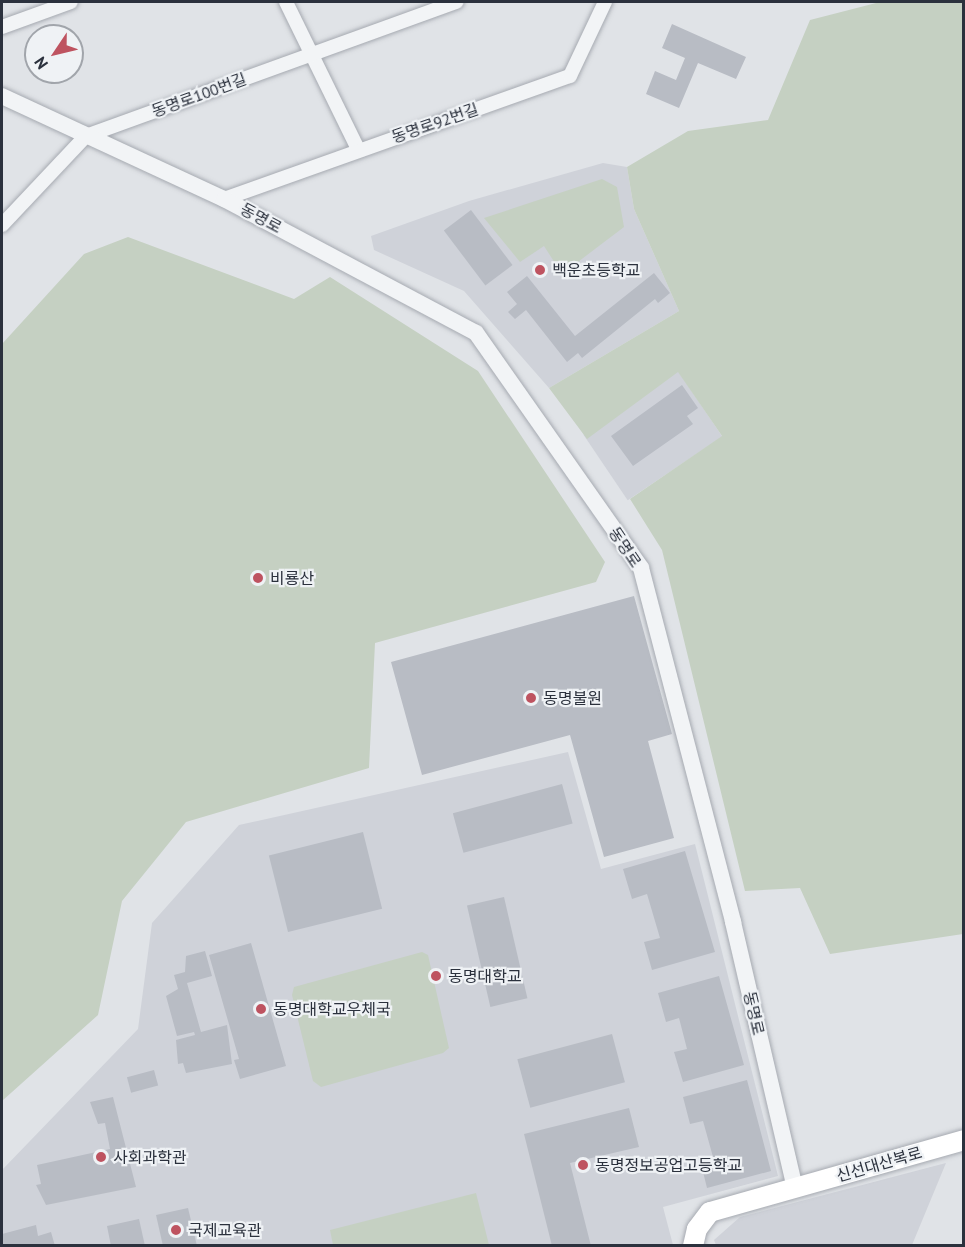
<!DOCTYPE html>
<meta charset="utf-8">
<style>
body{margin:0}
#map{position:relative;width:965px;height:1247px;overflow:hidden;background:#e0e3e7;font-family:"PT Sans","Noto Sans KR",sans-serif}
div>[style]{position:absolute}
.built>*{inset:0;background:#cfd2d9;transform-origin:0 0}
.green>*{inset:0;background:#c5d0c2}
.building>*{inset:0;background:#b8bcc4;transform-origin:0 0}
.roads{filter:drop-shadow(0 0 2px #a6aab1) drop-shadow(0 0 2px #a6aab1)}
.minor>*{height:14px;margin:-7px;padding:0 7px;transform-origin:7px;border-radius:7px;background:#f2f4f6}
.tertiary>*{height:16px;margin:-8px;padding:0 8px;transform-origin:8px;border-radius:8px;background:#f2f4f6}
.secondary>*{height:20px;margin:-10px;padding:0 10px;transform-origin:10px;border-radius:10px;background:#fff}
.dots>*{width:16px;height:16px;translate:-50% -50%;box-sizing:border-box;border:3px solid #eff2f5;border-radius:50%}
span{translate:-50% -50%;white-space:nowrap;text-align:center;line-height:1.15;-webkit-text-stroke:4.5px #eff2f5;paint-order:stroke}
.street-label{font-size:16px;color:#2b313d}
.poi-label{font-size:16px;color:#2b313d}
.left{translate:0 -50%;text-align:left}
.frame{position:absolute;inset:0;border:3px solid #2b313d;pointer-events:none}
.north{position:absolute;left:24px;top:24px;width:60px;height:60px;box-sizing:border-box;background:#eff2f5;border:2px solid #a1a5ab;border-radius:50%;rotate:235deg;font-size:16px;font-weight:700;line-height:24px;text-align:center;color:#2b313d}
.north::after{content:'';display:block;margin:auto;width:21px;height:27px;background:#be5360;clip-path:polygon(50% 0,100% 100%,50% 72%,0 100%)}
</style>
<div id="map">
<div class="built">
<i style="clip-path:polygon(603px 163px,627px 167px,634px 209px,679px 311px,549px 388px,464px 291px,374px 250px,371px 236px,469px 201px)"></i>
<i style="left:678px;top:371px;width:79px;height:114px;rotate:56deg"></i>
<i style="clip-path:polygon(568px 752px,601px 869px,695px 844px,778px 1176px,663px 1207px,673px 1245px,2px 1246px,2px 1170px,138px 1029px,152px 923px,239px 825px)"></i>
<i style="clip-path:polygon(946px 1163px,912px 1245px,716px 1245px,714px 1240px,740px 1217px)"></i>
</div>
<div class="green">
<i style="clip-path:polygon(880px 2px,963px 2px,963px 934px,830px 954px,800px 888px,745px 891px,662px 550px,630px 499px,722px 436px,678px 372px,587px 439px,549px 388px,679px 311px,634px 209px,627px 167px,688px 131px,768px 120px,810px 20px)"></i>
<i style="clip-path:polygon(602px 179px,617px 187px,624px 227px,562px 274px,544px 246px,520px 262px,484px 218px)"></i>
<i style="clip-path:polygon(128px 237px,294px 299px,330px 277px,478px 371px,605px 562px,596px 582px,375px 643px,369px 768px,186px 822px,122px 901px,98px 1015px,2px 1101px,2px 344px,84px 254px)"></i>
<i style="clip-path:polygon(422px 952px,428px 955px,449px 1048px,443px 1053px,321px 1087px,313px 1081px,292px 995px,294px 987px)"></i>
<i style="clip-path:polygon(476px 1193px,489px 1245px,333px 1245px,330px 1230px)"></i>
</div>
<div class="building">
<i style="clip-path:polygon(672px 24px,746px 57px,736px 79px,698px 63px,679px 108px,646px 94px,655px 71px,676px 80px,685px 58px,662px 48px)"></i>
<i style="left:471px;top:210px;width:69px;height:34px;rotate:53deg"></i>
<i style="clip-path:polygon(654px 273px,670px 293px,658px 303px,655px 299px,582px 358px,578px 353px,567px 362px,526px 310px,515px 319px,508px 312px,517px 304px,507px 292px,527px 276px,575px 336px)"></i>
<i style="clip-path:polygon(682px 385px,698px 408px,687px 416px,693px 424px,633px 466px,611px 436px)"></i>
<i style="clip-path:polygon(634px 596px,672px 734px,648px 741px,674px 838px,604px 857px,570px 735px,422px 775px,391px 662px)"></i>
<i style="left:562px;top:784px;width:41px;height:113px;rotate:75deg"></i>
<i style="left:363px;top:832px;width:79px;height:97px;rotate:76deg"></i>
<i style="clip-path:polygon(685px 851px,715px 952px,652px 970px,644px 942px,660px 938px,647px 894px,632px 899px,623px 869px)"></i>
<i style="left:504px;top:897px;width:104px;height:38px;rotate:77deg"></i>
<i style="clip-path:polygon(251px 943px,286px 1066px,240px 1079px,234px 1060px,239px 1059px,209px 955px)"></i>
<i style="clip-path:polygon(205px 951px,212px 976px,187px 983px,201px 1032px,227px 1025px,232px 1064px,186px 1073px,183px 1063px,178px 1064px,176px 1040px,195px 1035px,194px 1032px,177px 1036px,166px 996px,178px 989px,174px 975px,185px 972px,186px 956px)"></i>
<i style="clip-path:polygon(719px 976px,744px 1065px,683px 1082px,674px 1052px,687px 1049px,679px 1018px,666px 1022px,658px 993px)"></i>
<i style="left:612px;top:1034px;width:50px;height:98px;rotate:75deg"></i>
<i style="left:154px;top:1070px;width:16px;height:28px;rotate:75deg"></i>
<i style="clip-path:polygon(747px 1080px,771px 1171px,707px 1188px,700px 1160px,713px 1157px,703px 1121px,690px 1124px,683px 1097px)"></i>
<i style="clip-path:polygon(113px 1097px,136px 1187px,46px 1205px,36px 1185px,41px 1184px,37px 1165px,110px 1149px,105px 1123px,98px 1124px,90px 1102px)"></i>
<i style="clip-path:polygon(629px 1108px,639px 1147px,570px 1163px,591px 1246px,552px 1246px,524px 1134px)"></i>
<i style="clip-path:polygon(188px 1208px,197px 1246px,163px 1246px,156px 1215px)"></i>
<i style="clip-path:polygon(139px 1219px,145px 1246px,111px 1246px,107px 1226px)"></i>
<i style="clip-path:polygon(36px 1225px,38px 1236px,51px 1232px,55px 1246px,2px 1246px,2px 1234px)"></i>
</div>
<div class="roads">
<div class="minor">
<i style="left:286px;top:2px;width:164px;rotate:63.9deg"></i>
<i style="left:2px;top:27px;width:73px;rotate:-19.9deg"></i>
<i style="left:224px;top:199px;width:367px;rotate:-19.6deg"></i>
<i style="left:570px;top:76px;width:82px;rotate:-64.7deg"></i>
<i style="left:2px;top:225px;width:122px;rotate:-46.7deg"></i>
<i style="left:86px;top:136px;width:394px;rotate:-19.9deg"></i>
</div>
<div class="tertiary">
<i style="left:2px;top:96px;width:245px;rotate:24.9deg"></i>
<i style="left:224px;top:199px;width:285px;rotate:28deg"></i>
<i style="left:476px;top:333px;width:287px;rotate:54.9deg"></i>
<i style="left:641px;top:568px;width:366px;rotate:75.4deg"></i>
<i style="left:733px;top:922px;width:273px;rotate:76.9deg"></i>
</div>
<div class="secondary">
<i style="left:693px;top:1246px;width:17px;rotate:-77deg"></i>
<i style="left:697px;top:1229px;width:21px;rotate:-53deg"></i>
<i style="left:710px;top:1212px;width:264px;rotate:-15.8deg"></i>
</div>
</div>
<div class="dots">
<i style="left:540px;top:270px;background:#be5360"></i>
<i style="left:258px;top:578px;background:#be5360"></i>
<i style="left:531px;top:698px;background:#be5360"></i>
<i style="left:436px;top:976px;background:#be5360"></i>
<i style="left:261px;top:1009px;background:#be5360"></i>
<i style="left:101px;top:1157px;background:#be5360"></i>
<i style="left:583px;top:1165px;background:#be5360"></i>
<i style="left:176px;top:1230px;background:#be5360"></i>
</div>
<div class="street-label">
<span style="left:199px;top:95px;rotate:-20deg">동명로100번길</span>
<span style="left:435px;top:123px;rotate:-19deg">동명로92번길</span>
<span style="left:261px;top:218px;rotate:28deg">동명로</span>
<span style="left:625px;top:547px;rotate:56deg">동명로</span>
<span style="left:754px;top:1013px;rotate:77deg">동명로</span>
<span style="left:879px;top:1164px;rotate:-16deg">신선대산복로</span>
</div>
<div class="poi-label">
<span class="left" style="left:552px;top:270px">백운초등학교</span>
<span class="left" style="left:270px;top:578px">비룡산</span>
<span class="left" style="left:543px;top:698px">동명불원</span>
<span class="left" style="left:448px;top:976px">동명대학교</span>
<span class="left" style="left:273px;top:1009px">동명대학교우체국</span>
<span class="left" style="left:113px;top:1157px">사회과학관</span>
<span class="left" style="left:595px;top:1165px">동명정보공업고등학교</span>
<span class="left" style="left:188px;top:1230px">국제교육관</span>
</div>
<div class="frame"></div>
<div class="north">N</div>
</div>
